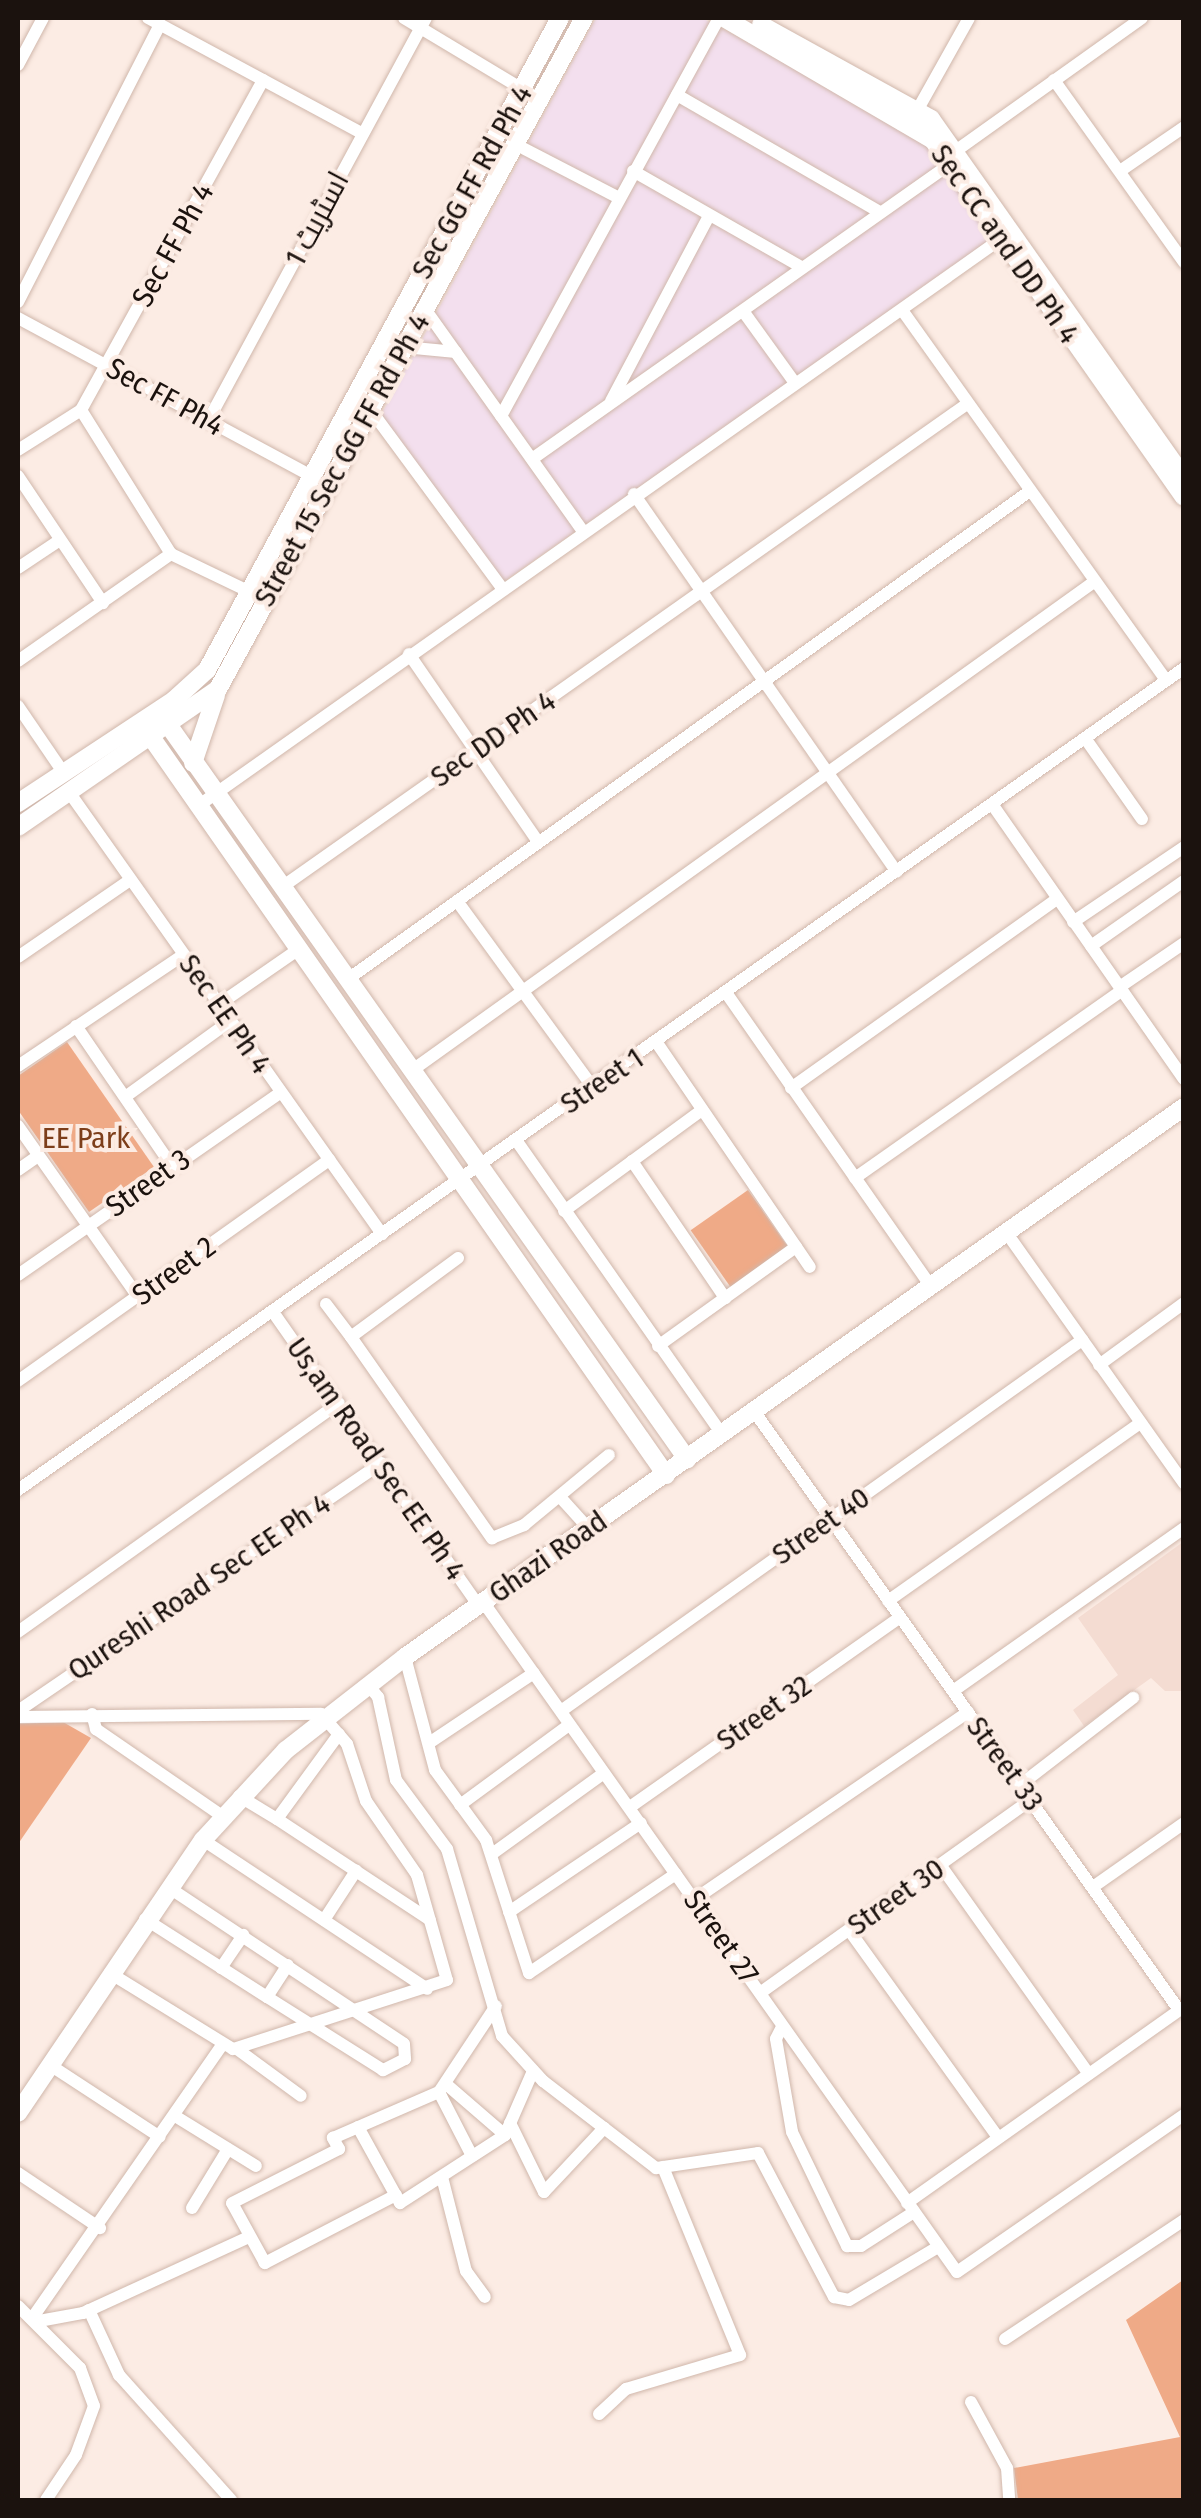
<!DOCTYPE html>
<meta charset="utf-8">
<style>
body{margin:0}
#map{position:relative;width:1201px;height:2518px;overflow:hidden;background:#fcece4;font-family:"Fira Sans Condensed",Cairo,sans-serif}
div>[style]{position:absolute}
.commercial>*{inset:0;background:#f3dfee}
.education>*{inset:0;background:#f4dcd2}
.green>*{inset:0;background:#efaa87;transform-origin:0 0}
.roads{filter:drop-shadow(0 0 2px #d0b7ab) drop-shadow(0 0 2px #d0b7ab)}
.street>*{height:12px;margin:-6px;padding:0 6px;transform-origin:6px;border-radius:6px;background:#fff}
.secondary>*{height:18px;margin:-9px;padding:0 9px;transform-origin:9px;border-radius:9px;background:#fff}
span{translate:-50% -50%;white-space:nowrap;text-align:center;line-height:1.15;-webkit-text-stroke:8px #fcece4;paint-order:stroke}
.street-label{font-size:30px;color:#1b120e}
.park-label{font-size:30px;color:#7d3e1a}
.frame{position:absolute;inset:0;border:20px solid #1b120e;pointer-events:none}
</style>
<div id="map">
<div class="commercial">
<i style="clip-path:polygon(596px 18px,702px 18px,916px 129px,999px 235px,503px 582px,381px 415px)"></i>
</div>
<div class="education">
<i style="clip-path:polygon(1183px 1542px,1183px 1691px,1165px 1691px,1151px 1678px,1084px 1726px,1073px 1710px,1118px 1675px,1078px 1618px)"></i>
</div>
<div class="green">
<i style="clip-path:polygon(67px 1042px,154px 1167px,89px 1212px,18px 1110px,18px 1076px)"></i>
<i style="left:748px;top:1190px;width:70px;height:70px;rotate:55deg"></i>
<i style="clip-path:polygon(63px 1722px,91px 1738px,18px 1844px,18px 1724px)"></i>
<i style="clip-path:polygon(1183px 2280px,1183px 2500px,1018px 2500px,1014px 2468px,1180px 2437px,1126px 2320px)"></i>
</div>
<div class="roads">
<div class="street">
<i style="left:148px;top:18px;width:244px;rotate:28.3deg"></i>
<i style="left:404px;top:18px;width:157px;rotate:31deg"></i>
<i style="left:18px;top:65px;width:53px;rotate:-62deg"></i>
<i style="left:1054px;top:80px;width:224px;rotate:54.5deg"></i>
<i style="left:677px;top:95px;width:234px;rotate:30deg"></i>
<i style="left:918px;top:109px;width:104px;rotate:-60.7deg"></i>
<i style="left:515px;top:144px;width:117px;rotate:27.4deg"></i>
<i style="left:957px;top:150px;width:227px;rotate:-35.5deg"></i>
<i style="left:633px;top:171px;width:193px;rotate:29.7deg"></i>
<i style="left:1120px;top:171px;width:78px;rotate:-34.5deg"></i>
<i style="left:18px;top:302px;width:312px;rotate:-62.9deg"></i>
<i style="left:425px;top:309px;width:272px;rotate:54.6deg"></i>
<i style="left:902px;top:310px;width:455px;rotate:54.5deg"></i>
<i style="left:743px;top:311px;width:89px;rotate:54.2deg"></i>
<i style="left:18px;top:318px;width:334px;rotate:28.3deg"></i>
<i style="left:404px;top:347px;width:52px;rotate:5.5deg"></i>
<i style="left:611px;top:401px;width:209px;rotate:-62.1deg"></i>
<i style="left:370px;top:409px;width:222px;rotate:53.6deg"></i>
<i style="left:81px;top:410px;width:170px;rotate:58deg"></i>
<i style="left:171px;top:554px;width:88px;rotate:25.7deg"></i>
<i style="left:501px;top:416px;width:454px;rotate:-61.3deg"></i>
<i style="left:208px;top:421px;width:458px;rotate:-61.6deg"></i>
<i style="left:18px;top:450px;width:75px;rotate:-32.4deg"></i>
<i style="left:81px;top:410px;width:377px;rotate:-61.1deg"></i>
<i style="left:532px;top:459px;width:512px;rotate:-35.21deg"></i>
<i style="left:18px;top:476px;width:153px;rotate:56.2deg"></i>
<i style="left:634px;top:494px;width:460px;rotate:55.2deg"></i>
<i style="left:18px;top:568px;width:50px;rotate:-33.7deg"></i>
<i style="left:409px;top:654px;width:228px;rotate:55.5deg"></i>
<i style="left:18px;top:661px;width:187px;rotate:-35deg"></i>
<i style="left:18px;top:706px;width:80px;rotate:55.7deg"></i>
<i style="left:1085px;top:738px;width:99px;rotate:54.9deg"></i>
<i style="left:69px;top:792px;width:542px;rotate:54.7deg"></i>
<i style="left:992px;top:804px;width:335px;rotate:55.1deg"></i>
<i style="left:198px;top:806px;width:983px;rotate:-35.23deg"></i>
<i style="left:282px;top:887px;width:838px;rotate:-35.19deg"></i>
<i style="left:457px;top:901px;width:229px;rotate:53.9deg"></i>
<i style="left:1073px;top:922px;width:134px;rotate:-34deg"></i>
<i style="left:1091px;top:946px;width:113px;rotate:-35deg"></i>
<i style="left:18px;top:957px;width:136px;rotate:-34.5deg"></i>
<i style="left:348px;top:979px;width:839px;rotate:-35.59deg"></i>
<i style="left:1121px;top:986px;width:76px;rotate:-34.3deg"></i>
<i style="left:727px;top:994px;width:356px;rotate:55.1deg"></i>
<i style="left:218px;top:1005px;width:98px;rotate:-34.7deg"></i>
<i style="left:76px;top:1026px;width:170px;rotate:55.6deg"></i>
<i style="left:657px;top:1043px;width:271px;rotate:55.7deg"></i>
<i style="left:18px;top:1066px;width:199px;rotate:-33.9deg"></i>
<i style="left:414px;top:1069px;width:836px;rotate:-35.61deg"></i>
<i style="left:791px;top:1088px;width:326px;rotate:-35.4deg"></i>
<i style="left:125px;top:1097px;width:130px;rotate:-35.9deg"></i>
<i style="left:18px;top:1126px;width:209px;rotate:54.9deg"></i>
<i style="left:516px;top:1140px;width:359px;rotate:55deg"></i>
<i style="left:632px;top:1161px;width:166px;rotate:55.8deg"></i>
<i style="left:18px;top:1170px;width:24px;rotate:-35deg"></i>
<i style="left:855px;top:1178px;width:324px;rotate:-35.1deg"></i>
<i style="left:564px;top:1211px;width:171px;rotate:-36.2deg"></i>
<i style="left:1006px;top:1232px;width:308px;rotate:54.7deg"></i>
<i style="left:458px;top:1258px;width:133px;rotate:143.6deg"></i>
<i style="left:351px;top:1337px;width:246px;rotate:55deg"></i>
<i style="left:492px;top:1538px;width:35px;rotate:-22deg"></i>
<i style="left:524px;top:1525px;width:110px;rotate:-39.5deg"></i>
<i style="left:18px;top:1275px;width:320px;rotate:-34.8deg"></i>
<i style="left:326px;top:1304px;width:41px;rotate:52.9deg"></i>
<i style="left:273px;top:1312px;width:359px;rotate:55deg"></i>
<i style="left:658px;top:1346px;width:170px;rotate:-35.7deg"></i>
<i style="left:1099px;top:1365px;width:105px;rotate:-36.1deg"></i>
<i style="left:18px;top:1381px;width:382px;rotate:-35.4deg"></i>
<i style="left:754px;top:1411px;width:734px;rotate:54.64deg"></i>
<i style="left:18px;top:1490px;width:1427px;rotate:-35.18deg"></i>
<i style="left:560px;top:1497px;width:43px;rotate:47.8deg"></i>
<i style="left:888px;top:1601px;width:309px;rotate:-35.2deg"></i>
<i style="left:484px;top:1603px;width:819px;rotate:54.74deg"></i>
<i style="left:957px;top:2272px;width:276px;rotate:-34.7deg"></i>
<i style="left:18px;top:1632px;width:394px;rotate:-35.5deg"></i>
<i style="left:405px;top:1657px;width:117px;rotate:75.1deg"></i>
<i style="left:435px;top:1770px;width:87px;rotate:53.9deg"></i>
<i style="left:486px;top:1840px;width:140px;rotate:72.1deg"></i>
<i style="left:529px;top:1973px;width:177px;rotate:-34deg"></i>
<i style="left:368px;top:1685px;width:16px;rotate:50deg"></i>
<i style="left:378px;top:1697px;width:85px;rotate:77.8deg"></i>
<i style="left:396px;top:1780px;width:86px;rotate:53.5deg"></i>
<i style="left:447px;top:1849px;width:195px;rotate:73.6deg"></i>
<i style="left:502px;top:2036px;width:61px;rotate:47.7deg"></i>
<i style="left:543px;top:2081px;width:143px;rotate:37.6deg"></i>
<i style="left:656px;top:2168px;width:103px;rotate:-8.4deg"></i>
<i style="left:758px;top:2153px;width:163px;rotate:62.2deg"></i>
<i style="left:834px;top:2297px;width:15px;rotate:11deg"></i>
<i style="left:849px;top:2300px;width:104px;rotate:-30.8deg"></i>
<i style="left:953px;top:1691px;width:283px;rotate:-35.2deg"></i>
<i style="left:18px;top:1711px;width:440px;rotate:-34.3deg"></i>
<i style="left:561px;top:1711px;width:640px;rotate:-35.45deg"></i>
<i style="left:92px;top:1714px;width:16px;rotate:75deg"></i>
<i style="left:96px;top:1729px;width:153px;rotate:34.6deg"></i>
<i style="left:18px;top:1717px;width:303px;rotate:-0.6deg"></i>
<i style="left:321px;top:1714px;width:40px;rotate:49deg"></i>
<i style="left:347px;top:1744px;width:60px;rotate:71.6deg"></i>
<i style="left:366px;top:1801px;width:90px;rotate:55.4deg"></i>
<i style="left:417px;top:1875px;width:109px;rotate:74.1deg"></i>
<i style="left:447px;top:1980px;width:225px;rotate:162.1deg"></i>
<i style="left:233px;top:2049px;width:145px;rotate:-148.3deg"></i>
<i style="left:339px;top:1734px;width:105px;rotate:126.1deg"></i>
<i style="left:277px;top:1819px;width:183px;rotate:33.4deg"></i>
<i style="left:429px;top:1743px;width:126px;rotate:-33.7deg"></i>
<i style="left:1020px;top:1785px;width:143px;rotate:-37.6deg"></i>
<i style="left:239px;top:1796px;width:44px;rotate:31.2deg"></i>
<i style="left:460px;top:1805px;width:135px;rotate:-36.3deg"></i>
<i style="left:630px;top:1807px;width:329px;rotate:-35.1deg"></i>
<i style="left:203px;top:1840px;width:269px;rotate:33.6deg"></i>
<i style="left:492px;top:1854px;width:138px;rotate:-35.9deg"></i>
<i style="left:941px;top:1866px;width:255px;rotate:54.6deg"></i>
<i style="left:168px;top:1887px;width:283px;rotate:33.6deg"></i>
<i style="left:404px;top:2044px;width:15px;rotate:86deg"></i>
<i style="left:405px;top:2059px;width:25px;rotate:153deg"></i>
<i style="left:383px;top:2070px;width:137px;rotate:-147.8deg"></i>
<i style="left:1093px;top:1887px;width:111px;rotate:-35.1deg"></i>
<i style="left:695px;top:1899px;width:331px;rotate:-34.4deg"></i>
<i style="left:509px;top:1912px;width:159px;rotate:-34deg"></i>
<i style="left:145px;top:1919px;width:145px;rotate:32.6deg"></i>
<i style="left:267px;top:1997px;width:38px;rotate:-57deg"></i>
<i style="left:324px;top:1920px;width:59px;rotate:-56.9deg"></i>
<i style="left:849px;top:1930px;width:254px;rotate:54.3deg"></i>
<i style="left:221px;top:1968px;width:40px;rotate:-56deg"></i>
<i style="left:760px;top:1993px;width:333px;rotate:-35.5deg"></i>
<i style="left:782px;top:2027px;width:13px;rotate:117deg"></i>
<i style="left:776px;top:2039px;width:94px;rotate:80.2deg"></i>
<i style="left:792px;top:2132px;width:127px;rotate:64.2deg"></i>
<i style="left:847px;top:2246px;width:14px"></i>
<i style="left:861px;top:2246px;width:63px;rotate:-32.7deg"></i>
<i style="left:237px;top:2049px;width:79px;rotate:36.3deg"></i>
<i style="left:50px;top:2065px;width:131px;rotate:33.2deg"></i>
<i style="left:446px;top:2084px;width:78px;rotate:40.8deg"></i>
<i style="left:439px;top:2092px;width:72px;rotate:62.7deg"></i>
<i style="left:175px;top:2116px;width:95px;rotate:31.7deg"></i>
<i style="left:510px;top:2123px;width:77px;rotate:63.8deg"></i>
<i style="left:544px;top:2192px;width:88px;rotate:-46.8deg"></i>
<i style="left:358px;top:2127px;width:87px;rotate:61.1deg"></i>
<i style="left:400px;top:2203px;width:125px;rotate:-32.9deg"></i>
<i style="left:505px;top:2135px;width:70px;rotate:-66.4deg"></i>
<i style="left:18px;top:2173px;width:99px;rotate:33.9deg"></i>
<i style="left:442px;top:2177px;width:97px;rotate:75.7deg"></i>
<i style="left:466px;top:2271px;width:32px;rotate:54deg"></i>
<i style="left:396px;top:2195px;width:148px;rotate:152.6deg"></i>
<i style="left:265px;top:2263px;width:68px;rotate:-118.8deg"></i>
<i style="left:232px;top:2203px;width:120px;rotate:-26.8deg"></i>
<i style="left:339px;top:2149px;width:13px;rotate:-119deg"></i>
<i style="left:333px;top:2138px;width:116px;rotate:-23.5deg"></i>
<i style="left:439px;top:2092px;width:103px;rotate:-56.5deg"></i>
<i style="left:907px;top:2203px;width:339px;rotate:-35.3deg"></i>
<i style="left:192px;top:2208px;width:69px;rotate:-58.6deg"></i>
<i style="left:18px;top:2306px;width:88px;rotate:45deg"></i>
<i style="left:80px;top:2368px;width:40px;rotate:69.8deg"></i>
<i style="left:94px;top:2406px;width:52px;rotate:110.2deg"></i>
<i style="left:76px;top:2455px;width:54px;rotate:123.7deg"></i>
<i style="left:89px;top:2310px;width:72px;rotate:65.2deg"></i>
<i style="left:119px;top:2375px;width:168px;rotate:48.1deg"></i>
<i style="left:33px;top:2317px;width:329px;rotate:-55.2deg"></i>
<i style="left:39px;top:2321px;width:45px;rotate:-10.3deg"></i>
<i style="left:83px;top:2313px;width:183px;rotate:-24.6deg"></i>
<i style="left:1005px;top:2339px;width:215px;rotate:-33.6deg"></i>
<i style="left:971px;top:2402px;width:75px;rotate:61.4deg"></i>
<i style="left:1007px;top:2468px;width:32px;rotate:86deg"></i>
<i style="left:599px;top:2414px;width:37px;rotate:-43deg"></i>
<i style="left:626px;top:2389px;width:119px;rotate:-16.6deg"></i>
<i style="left:740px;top:2355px;width:203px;rotate:-112.3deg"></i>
</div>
<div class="secondary">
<i style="left:724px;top:18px;width:242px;rotate:30.3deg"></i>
<i style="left:933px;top:140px;width:436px;rotate:54.9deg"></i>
<i style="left:761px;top:25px;width:194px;rotate:28.9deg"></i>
<i style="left:931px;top:119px;width:430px;rotate:54.8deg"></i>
<i style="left:169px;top:726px;width:898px;rotate:54.75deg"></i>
<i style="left:151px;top:737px;width:900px;rotate:55.09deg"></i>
<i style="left:193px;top:763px;width:72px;rotate:-71.3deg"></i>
<i style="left:18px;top:803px;width:187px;rotate:-33.4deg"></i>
<i style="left:174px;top:700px;width:45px;rotate:-42.3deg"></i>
<i style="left:207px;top:670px;width:741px;rotate:-61.57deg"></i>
<i style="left:18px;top:827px;width:243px;rotate:-34.6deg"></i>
<i style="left:218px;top:689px;width:764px;rotate:-61.39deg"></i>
<i style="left:18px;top:2113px;width:330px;rotate:-55.9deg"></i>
<i style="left:203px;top:1840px;width:122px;rotate:-47.3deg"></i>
<i style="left:286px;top:1750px;width:151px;rotate:-38deg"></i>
<i style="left:405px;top:1657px;width:954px;rotate:-35.22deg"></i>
</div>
</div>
<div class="street-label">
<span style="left:472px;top:182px;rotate:-61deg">Sec GG FF Rd Ph 4</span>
<span style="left:317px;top:219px;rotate:-62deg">اسٹریٹ 1</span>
<span style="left:1005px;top:244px;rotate:55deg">Sec CC and DD Ph 4</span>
<span style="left:173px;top:245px;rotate:-61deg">Sec FF Ph 4</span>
<span style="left:165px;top:397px;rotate:29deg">Sec FF Ph4</span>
<span style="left:342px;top:460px;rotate:-61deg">Street 15 Sec GG FF Rd Ph 4</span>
<span style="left:493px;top:739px;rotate:-35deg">Sec DD Ph 4</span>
<span style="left:225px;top:1014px;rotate:55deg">Sec EE Ph 4</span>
<span style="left:602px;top:1081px;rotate:-34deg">Street 1</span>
<span style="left:148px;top:1183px;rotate:-35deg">Street 3</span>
<span style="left:174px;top:1271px;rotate:-36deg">Street 2</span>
<span style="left:376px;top:1459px;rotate:55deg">Us,am Road Sec EE Ph 4</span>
<span style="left:821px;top:1526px;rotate:-35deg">Street 40</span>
<span style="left:548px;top:1557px;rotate:-35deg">Ghazi Road</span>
<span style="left:199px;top:1587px;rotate:-34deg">Qureshi Road Sec EE Ph 4</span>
<span style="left:764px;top:1713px;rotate:-35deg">Street 32</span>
<span style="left:1005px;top:1764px;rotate:54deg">Street 33</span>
<span style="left:896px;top:1897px;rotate:-35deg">Street 30</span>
<span style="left:721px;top:1937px;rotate:55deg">Street 27</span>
</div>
<div class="park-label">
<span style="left:86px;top:1138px">EE Park</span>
</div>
<div class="frame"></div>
</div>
